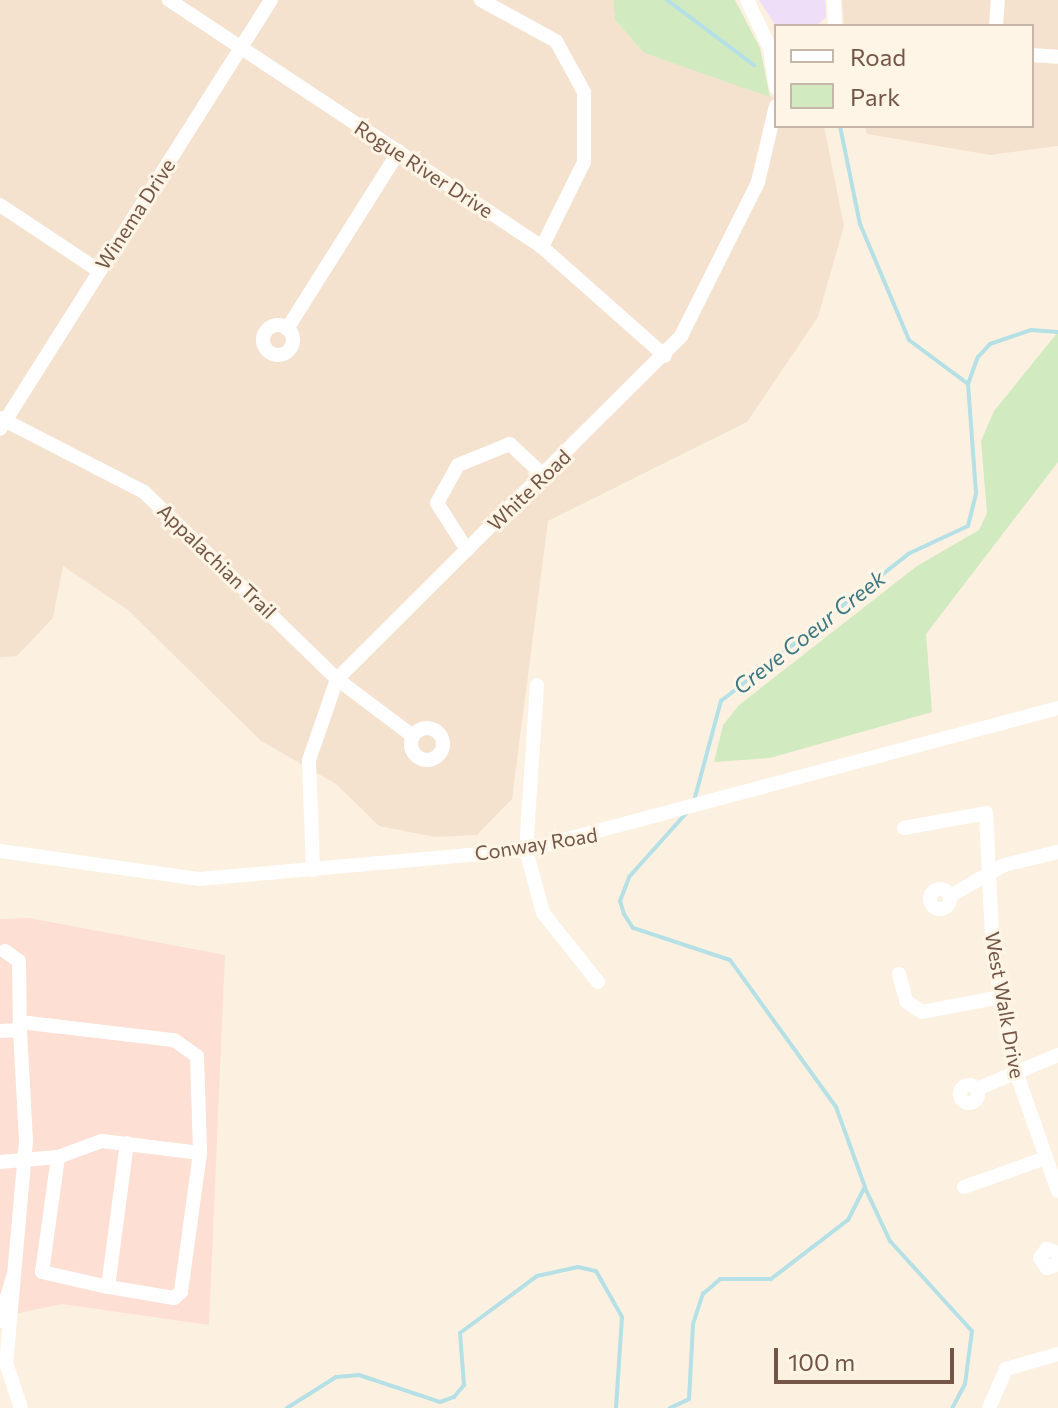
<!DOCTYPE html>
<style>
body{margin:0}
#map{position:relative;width:1058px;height:1408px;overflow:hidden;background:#fcf1e1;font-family:Commissioner,sans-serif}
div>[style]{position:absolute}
.residential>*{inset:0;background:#f4e2cf}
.commercial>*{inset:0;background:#fddfd4}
.education>*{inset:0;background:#eedef8}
.green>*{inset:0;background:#d2eabf}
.stream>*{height:4px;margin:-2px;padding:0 2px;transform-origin:2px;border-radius:2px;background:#b5e0e6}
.minor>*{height:14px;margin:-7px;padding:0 7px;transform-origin:7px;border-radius:7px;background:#fff}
.minor>.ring{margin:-7px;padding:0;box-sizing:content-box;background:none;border:14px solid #fff;border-radius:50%}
span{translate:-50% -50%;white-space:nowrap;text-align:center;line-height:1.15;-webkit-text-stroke:6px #fff5e7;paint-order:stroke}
.street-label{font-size:20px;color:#745647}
.water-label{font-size:22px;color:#3e7781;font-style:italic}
.legend{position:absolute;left:774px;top:24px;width:260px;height:104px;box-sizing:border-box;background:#fff5e7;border:2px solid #c7b5a7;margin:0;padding:10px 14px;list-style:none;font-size:24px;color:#745647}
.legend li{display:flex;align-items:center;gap:16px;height:40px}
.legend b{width:40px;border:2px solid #c7b5a7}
.scale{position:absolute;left:774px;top:1348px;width:180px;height:36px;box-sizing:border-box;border:4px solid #745647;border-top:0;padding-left:10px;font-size:24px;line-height:28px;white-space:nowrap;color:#745647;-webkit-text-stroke:6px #fff5e7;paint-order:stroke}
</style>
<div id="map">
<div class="residential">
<i style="clip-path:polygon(0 0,613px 0,615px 20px,644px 53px,776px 98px,776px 126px,824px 126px,844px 226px,818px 317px,747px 422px,548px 521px,512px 799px,477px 835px,435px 837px,379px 826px,336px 784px,261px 741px,128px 610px,63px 566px,53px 618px,17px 656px,0 657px)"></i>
<i style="clip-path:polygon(842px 0,1058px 0,1058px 146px,990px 155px,867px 134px,865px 126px,1032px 126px,1032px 26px,844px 26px)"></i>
</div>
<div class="commercial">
<i style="clip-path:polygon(29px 918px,225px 955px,209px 1325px,62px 1304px,0 1317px,0 919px)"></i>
</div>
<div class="education">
<i style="clip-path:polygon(759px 0,825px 0,826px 17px,816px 26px,776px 26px)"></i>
</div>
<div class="green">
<i style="clip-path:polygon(613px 0,735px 0,760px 48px,770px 97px,644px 53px,615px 20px)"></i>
<i style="clip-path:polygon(1058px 332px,1058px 462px,926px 634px,932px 712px,770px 758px,714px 762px,723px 725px,739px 705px,917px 566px,979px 530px,987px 513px,981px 441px,994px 411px)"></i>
</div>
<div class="stream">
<i style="left:667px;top:0;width:109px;rotate:36.8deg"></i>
<i style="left:840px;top:126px;width:100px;rotate:78.5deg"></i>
<i style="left:860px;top:224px;width:126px;rotate:67.1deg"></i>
<i style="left:909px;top:340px;width:74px;rotate:36.7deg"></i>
<i style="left:694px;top:801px;width:104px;rotate:-74.9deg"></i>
<i style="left:721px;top:701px;width:240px;rotate:-38.1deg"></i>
<i style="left:910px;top:553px;width:64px;rotate:-25deg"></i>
<i style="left:968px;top:526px;width:34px;rotate:-76deg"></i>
<i style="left:976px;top:493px;width:109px;rotate:-94.2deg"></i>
<i style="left:968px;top:384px;width:29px;rotate:-70deg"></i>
<i style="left:978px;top:357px;width:18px;rotate:-47deg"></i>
<i style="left:990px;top:344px;width:43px;rotate:-18.9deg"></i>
<i style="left:1031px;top:330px;width:27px;rotate:4deg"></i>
<i style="left:865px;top:1188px;width:59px;rotate:64.7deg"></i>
<i style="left:890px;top:1241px;width:122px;rotate:47.7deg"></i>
<i style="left:972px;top:1331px;width:53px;rotate:97.5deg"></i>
<i style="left:965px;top:1384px;width:27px;rotate:118deg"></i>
<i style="left:287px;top:1408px;width:58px;rotate:-32.3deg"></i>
<i style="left:336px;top:1377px;width:23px;rotate:-5deg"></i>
<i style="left:359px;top:1375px;width:85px;rotate:18.4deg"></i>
<i style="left:440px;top:1402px;width:15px;rotate:-20deg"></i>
<i style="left:454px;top:1397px;width:16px;rotate:-50deg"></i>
<i style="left:464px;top:1385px;width:52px;rotate:-94.4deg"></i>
<i style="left:460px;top:1333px;width:96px;rotate:-36.5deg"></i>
<i style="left:537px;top:1276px;width:42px;rotate:-12.4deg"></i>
<i style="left:578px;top:1267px;width:18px;rotate:13deg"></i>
<i style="left:596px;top:1271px;width:53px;rotate:60.5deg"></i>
<i style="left:622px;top:1317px;width:91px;rotate:93.8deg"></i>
<i style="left:670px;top:1408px;width:21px;rotate:-25deg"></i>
<i style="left:689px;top:1399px;width:75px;rotate:-86.9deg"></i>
<i style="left:693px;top:1324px;width:32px;rotate:-72deg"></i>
<i style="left:703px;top:1294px;width:23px;rotate:-41deg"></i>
<i style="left:720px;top:1279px;width:51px"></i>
<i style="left:771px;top:1279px;width:97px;rotate:-37.5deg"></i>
<i style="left:848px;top:1220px;width:37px;rotate:-63deg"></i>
<i style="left:865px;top:1187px;width:85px;rotate:-109.9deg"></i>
<i style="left:836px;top:1107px;width:181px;rotate:-125.8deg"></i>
<i style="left:730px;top:960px;width:102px;rotate:-161.7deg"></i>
<i style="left:633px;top:928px;width:17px;rotate:-123deg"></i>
<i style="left:624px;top:914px;width:14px;rotate:-107deg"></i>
<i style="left:620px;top:901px;width:26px;rotate:-69deg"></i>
<i style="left:629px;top:877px;width:91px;rotate:-48.1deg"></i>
</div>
<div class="minor">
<i style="left:169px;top:0;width:447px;rotate:33.5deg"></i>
<i style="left:542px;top:247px;width:164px;rotate:41.5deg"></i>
<i style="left:481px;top:0;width:85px;rotate:28.7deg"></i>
<i style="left:556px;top:41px;width:58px;rotate:61.2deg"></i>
<i style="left:584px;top:92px;width:70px;rotate:90deg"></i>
<i style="left:584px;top:162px;width:95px;rotate:116.3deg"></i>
<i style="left:747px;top:0;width:53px;rotate:64.4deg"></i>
<i style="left:770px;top:48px;width:40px;rotate:81.5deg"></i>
<i style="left:834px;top:0;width:26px;rotate:88deg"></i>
<i style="left:996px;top:26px;width:26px;rotate:-86deg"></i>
<i style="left:1032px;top:55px;width:26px;rotate:4deg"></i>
<i style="left:0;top:205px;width:118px;rotate:33.6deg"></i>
<i class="ring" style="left:263px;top:325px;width:16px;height:16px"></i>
<i style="left:287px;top:329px;width:210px;rotate:-57.8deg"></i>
<i style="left:0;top:418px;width:162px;rotate:27.2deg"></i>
<i style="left:144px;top:492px;width:269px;rotate:44.1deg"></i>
<i style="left:337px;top:679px;width:95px;rotate:36.9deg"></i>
<i style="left:0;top:429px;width:507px;rotate:-57.72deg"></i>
<i style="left:467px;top:550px;width:56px;rotate:-122.6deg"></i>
<i style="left:437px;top:503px;width:43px;rotate:-61.1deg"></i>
<i style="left:458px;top:465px;width:56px;rotate:-22deg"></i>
<i style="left:510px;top:444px;width:45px;rotate:43.2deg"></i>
<i style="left:537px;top:685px;width:165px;rotate:93.8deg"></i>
<i style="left:526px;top:850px;width:65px;rotate:74.9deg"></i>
<i style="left:543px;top:913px;width:88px;rotate:51.4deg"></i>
<i class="ring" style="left:411px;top:728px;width:18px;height:18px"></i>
<i style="left:904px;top:828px;width:83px;rotate:-10.4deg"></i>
<i style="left:986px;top:813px;width:143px;rotate:87.2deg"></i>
<i style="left:993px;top:956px;width:118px;rotate:78.8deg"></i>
<i style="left:1016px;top:1072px;width:126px;rotate:70.6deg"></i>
<i style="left:0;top:851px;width:202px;rotate:8deg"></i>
<i style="left:200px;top:879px;width:327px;rotate:-5.1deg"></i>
<i style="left:526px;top:850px;width:551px;rotate:-14.94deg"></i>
<i style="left:313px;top:870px;width:110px;rotate:-92.1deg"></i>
<i style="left:309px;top:760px;width:86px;rotate:-70.9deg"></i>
<i style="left:337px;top:679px;width:486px;rotate:-44.9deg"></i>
<i style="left:681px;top:336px;width:172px;rotate:-63.4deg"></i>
<i style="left:758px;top:182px;width:78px;rotate:-76.7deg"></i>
<i class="ring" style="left:930px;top:889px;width:6px;height:6px"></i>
<i style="left:950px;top:896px;width:62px;rotate:-29.9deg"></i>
<i style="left:1004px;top:865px;width:56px;rotate:-13.5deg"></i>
<i style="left:5px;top:951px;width:17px;rotate:36deg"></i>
<i style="left:19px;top:961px;width:69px;rotate:89.2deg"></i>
<i style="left:899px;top:974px;width:28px;rotate:75deg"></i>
<i style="left:906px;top:1001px;width:19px;rotate:35deg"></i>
<i style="left:922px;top:1012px;width:80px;rotate:-10.8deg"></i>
<i style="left:20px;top:1022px;width:155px;rotate:6.7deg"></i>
<i style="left:174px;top:1040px;width:28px;rotate:35deg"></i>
<i style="left:197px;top:1056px;width:97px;rotate:88.2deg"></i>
<i style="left:200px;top:1153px;width:140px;rotate:97.8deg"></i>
<i style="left:181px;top:1292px;width:9px;rotate:139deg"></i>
<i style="left:174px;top:1298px;width:67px;rotate:-170.5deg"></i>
<i style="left:0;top:1031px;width:20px;rotate:-3deg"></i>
<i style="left:20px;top:1030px;width:111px;rotate:86.9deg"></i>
<i style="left:26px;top:1141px;width:223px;rotate:95.1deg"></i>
<i style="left:6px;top:1363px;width:47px;rotate:71.6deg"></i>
<i class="ring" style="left:960px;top:1085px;width:4px;height:4px"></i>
<i style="left:977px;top:1089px;width:88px;rotate:-22.8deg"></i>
<i style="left:58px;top:1157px;width:116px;rotate:97.9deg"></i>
<i style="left:42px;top:1272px;width:68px;rotate:12.8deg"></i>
<i style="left:108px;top:1287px;width:145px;rotate:-82.5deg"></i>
<i style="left:0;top:1162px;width:58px;rotate:-4.9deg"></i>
<i style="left:58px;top:1157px;width:47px;rotate:-20deg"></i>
<i style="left:102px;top:1141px;width:99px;rotate:7deg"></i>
<i style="left:964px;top:1187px;width:87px;rotate:-19.5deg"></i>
<i style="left:1058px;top:1253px;width:12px;rotate:-160deg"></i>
<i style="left:1047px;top:1249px;width:11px;rotate:128deg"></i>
<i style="left:1040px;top:1258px;width:12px;rotate:55deg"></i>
<i style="left:1047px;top:1268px;width:12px;rotate:-20deg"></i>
<i style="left:0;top:1321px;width:50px;rotate:-73.7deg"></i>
<i style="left:989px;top:1408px;width:43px;rotate:-66.4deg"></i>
<i style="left:1006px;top:1369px;width:54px;rotate:-16.1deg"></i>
</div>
<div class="street-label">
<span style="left:424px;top:169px;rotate:33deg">Rogue River Drive</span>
<span style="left:135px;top:214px;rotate:-57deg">Winema Drive</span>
<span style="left:529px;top:490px;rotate:-44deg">White Road</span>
<span style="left:217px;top:561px;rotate:44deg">Appalachian Trail</span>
<span style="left:536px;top:844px;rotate:-9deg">Conway Road</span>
<span style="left:1005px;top:1005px;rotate:80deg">West Walk Drive</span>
</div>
<div class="water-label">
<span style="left:809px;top:632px;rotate:-38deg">Creve Coeur Creek</span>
</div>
<ul class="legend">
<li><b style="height:10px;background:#fff"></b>Road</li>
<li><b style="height:22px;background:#d2eabf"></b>Park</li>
</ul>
<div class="scale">100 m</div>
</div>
